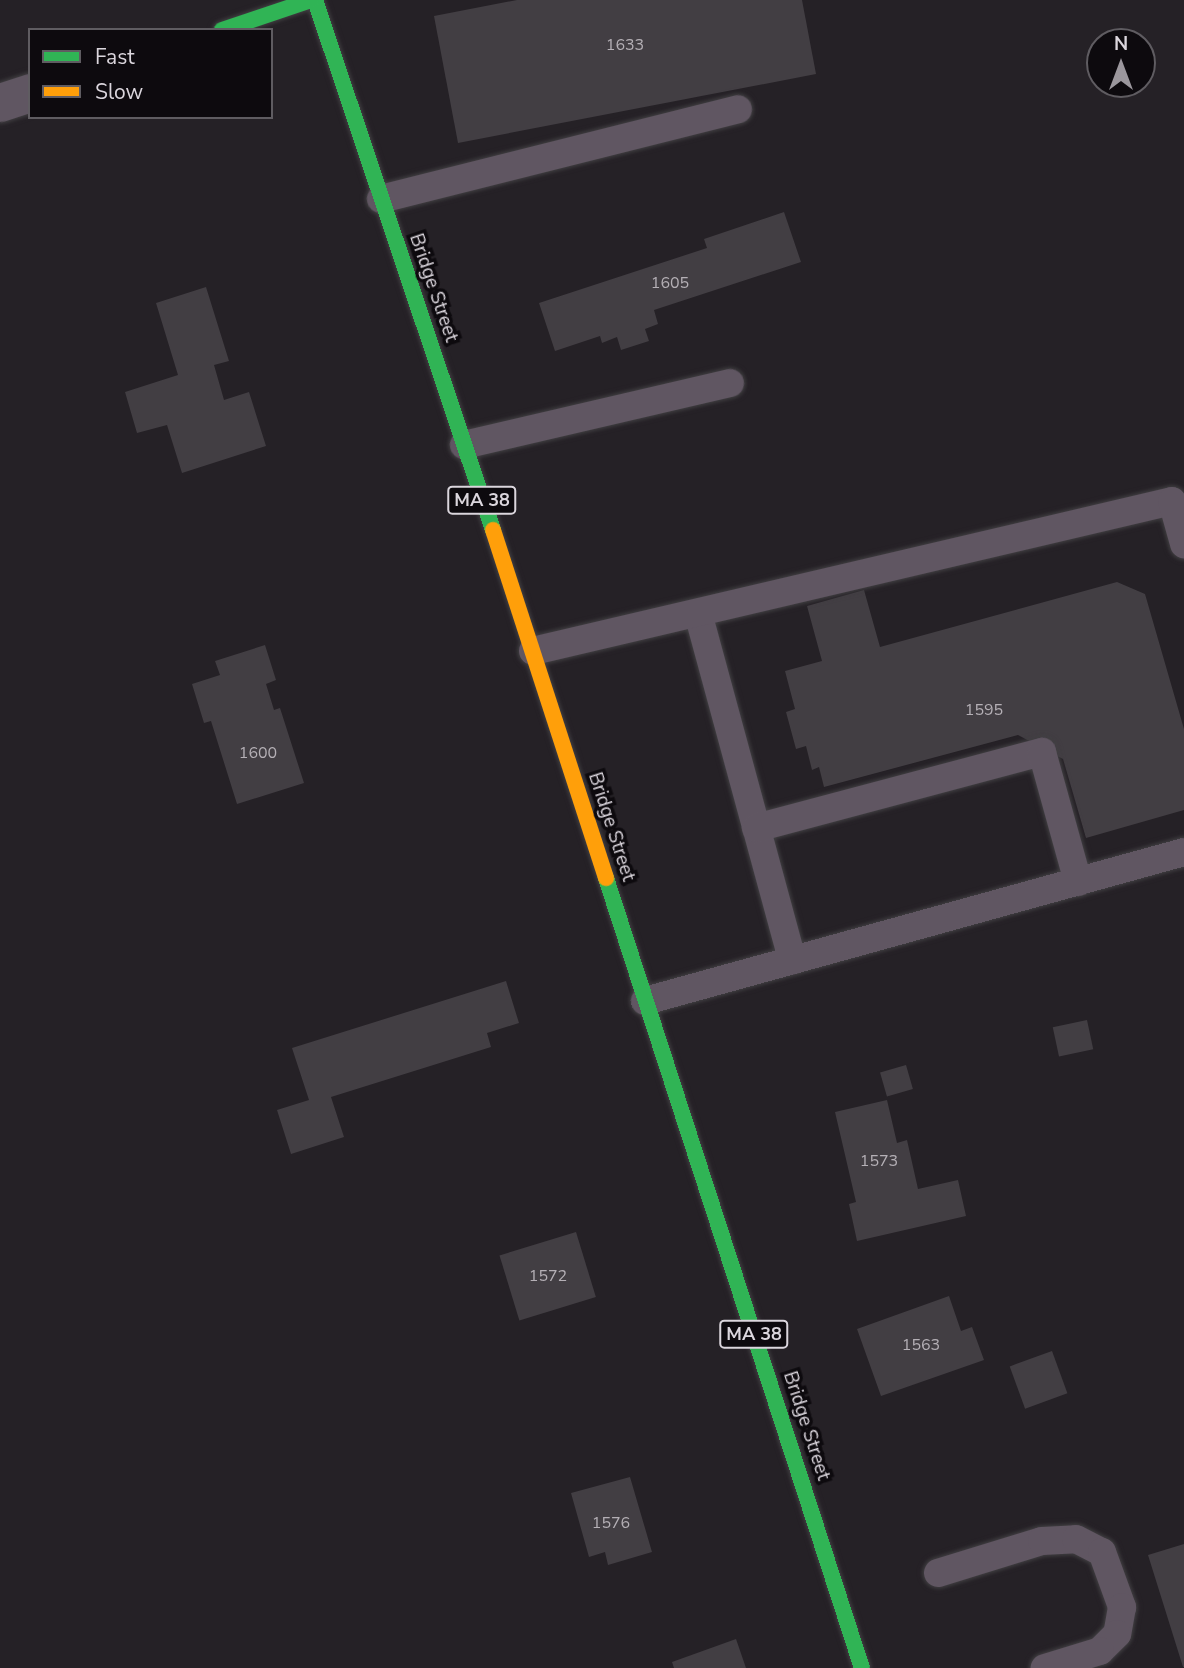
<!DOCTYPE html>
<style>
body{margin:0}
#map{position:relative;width:1184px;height:1668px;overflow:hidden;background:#252126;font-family:"Nunito Sans",sans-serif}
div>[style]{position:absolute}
.building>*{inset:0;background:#423e43;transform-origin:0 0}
.roads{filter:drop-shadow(0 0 2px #413f42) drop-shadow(0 0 2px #413f42)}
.lane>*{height:28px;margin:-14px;padding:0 14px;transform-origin:14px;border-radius:14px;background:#605662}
.street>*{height:38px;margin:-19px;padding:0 19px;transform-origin:19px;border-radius:19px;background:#605662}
.fast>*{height:16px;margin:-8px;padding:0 8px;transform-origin:8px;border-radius:8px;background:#30b455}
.slow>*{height:16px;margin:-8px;padding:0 8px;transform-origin:8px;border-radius:8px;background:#ff9f0a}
span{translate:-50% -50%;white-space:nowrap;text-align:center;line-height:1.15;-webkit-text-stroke:7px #0d0a0e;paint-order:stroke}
.number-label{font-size:16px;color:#b5b0b6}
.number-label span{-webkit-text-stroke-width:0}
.shield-label span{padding:2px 5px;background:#0d0a0e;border:2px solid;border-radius:5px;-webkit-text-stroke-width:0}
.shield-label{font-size:18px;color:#dbd6dd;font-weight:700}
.street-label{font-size:19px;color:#dbd6dd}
.legend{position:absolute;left:28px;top:28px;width:245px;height:91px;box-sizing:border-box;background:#0d0a0e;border:2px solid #5f5c61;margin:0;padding:9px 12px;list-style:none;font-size:21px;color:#dbd6dd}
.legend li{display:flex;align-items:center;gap:14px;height:35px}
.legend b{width:35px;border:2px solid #5f5c61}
.north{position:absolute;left:1086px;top:28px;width:70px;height:70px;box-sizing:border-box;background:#0d0a0e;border:2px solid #5f5c61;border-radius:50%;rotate:0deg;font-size:19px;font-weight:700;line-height:28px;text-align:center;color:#dbd6dd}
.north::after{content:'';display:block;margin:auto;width:24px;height:32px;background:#9b979d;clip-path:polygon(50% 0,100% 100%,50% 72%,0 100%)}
</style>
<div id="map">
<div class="building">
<i style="clip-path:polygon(517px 0,802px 0,816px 74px,458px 143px,434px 16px)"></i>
<i style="clip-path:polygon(784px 212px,801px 262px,654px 310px,658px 324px,645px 329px,649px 341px,621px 350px,617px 337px,602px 343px,600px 336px,555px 351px,539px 303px,707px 248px,704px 239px)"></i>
<i style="clip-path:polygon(206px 287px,229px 361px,214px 365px,224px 400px,249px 392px,266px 446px,182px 473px,167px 425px,137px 433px,125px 392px,178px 375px,156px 303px)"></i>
<i style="clip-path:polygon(1117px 582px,1145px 594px,1184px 729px,1184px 810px,1086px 838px,1063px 759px,1018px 735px,824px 787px,819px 767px,812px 770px,806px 746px,796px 749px,786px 712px,795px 709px,785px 671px,822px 661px,807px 606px,864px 590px,880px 647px)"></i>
<i style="clip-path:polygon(265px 645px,276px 680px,266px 684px,274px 710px,280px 708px,304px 783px,237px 804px,211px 721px,204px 723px,192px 684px,220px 675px,215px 661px)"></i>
<i style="clip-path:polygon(506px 981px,519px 1023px,487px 1033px,491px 1047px,331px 1097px,344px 1137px,291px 1154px,277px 1110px,309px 1100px,292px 1048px)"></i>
<i style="left:1087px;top:1020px;width:30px;height:35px;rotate:78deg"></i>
<i style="left:906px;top:1065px;width:25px;height:27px;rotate:74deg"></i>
<i style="clip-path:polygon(887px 1100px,897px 1143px,907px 1140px,918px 1189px,958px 1180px,966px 1216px,857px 1241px,849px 1204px,856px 1202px,835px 1112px)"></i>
<i style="left:576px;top:1232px;width:68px;height:80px;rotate:73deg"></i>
<i style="clip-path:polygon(949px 1296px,961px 1331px,972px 1327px,984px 1360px,881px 1396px,857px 1329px)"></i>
<i style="left:1052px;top:1351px;width:45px;height:45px;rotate:70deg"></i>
<i style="clip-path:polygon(630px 1477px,652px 1552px,608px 1565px,605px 1552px,589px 1557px,571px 1493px)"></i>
<i style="clip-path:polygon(1184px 1544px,1184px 1667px,1183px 1667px,1148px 1555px)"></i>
<i style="clip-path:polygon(736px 1639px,746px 1668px,674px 1668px,672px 1662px)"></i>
</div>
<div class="roads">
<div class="lane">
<i style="left:381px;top:199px;width:368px;rotate:-14.1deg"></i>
<i style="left:464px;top:445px;width:273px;rotate:-13.1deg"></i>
<i style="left:698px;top:613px;width:360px;rotate:74.8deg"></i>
<i style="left:533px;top:651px;width:656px;rotate:-13.21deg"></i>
<i style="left:1172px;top:501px;width:45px;rotate:74.4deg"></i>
<i style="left:756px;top:828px;width:296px;rotate:-14.9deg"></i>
<i style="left:1042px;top:752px;width:135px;rotate:74.5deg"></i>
<i style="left:645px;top:1001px;width:559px;rotate:-15.45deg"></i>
<i style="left:938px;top:1573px;width:109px;rotate:-17.1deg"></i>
<i style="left:1042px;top:1541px;width:34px;rotate:-3deg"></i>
<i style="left:1076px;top:1539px;width:29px;rotate:27deg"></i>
<i style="left:1102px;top:1552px;width:59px;rotate:70deg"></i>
<i style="left:1122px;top:1607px;width:27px;rotate:100deg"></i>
<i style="left:1117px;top:1634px;width:24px;rotate:135deg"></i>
<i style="left:1100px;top:1651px;width:58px;rotate:162.8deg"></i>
</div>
<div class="street">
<i style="left:0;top:103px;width:32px;rotate:-18deg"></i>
</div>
<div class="fast">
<i style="left:315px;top:0;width:559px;rotate:71.44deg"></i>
<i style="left:222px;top:30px;width:94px;rotate:-18.6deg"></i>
<i style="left:606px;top:878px;width:830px;rotate:72.05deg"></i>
</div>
<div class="slow">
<i style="left:493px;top:530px;width:366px;rotate:72deg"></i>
</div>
</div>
<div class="number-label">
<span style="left:625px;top:45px">1633</span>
<span style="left:670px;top:283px">1605</span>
<span style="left:984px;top:710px">1595</span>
<span style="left:258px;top:753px">1600</span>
<span style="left:879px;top:1161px">1573</span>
<span style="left:548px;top:1276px">1572</span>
<span style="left:921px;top:1345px">1563</span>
<span style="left:611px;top:1523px">1576</span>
</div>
<div class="shield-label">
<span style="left:482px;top:500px">MA 38</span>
<span style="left:754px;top:1334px">MA 38</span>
</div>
<div class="street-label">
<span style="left:433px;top:288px;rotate:71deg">Bridge Street</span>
<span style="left:611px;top:827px;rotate:72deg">Bridge Street</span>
<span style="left:806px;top:1426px;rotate:72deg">Bridge Street</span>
</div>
<ul class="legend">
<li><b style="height:9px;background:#30b455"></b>Fast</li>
<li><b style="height:9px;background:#ff9f0a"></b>Slow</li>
</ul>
<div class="north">N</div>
</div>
